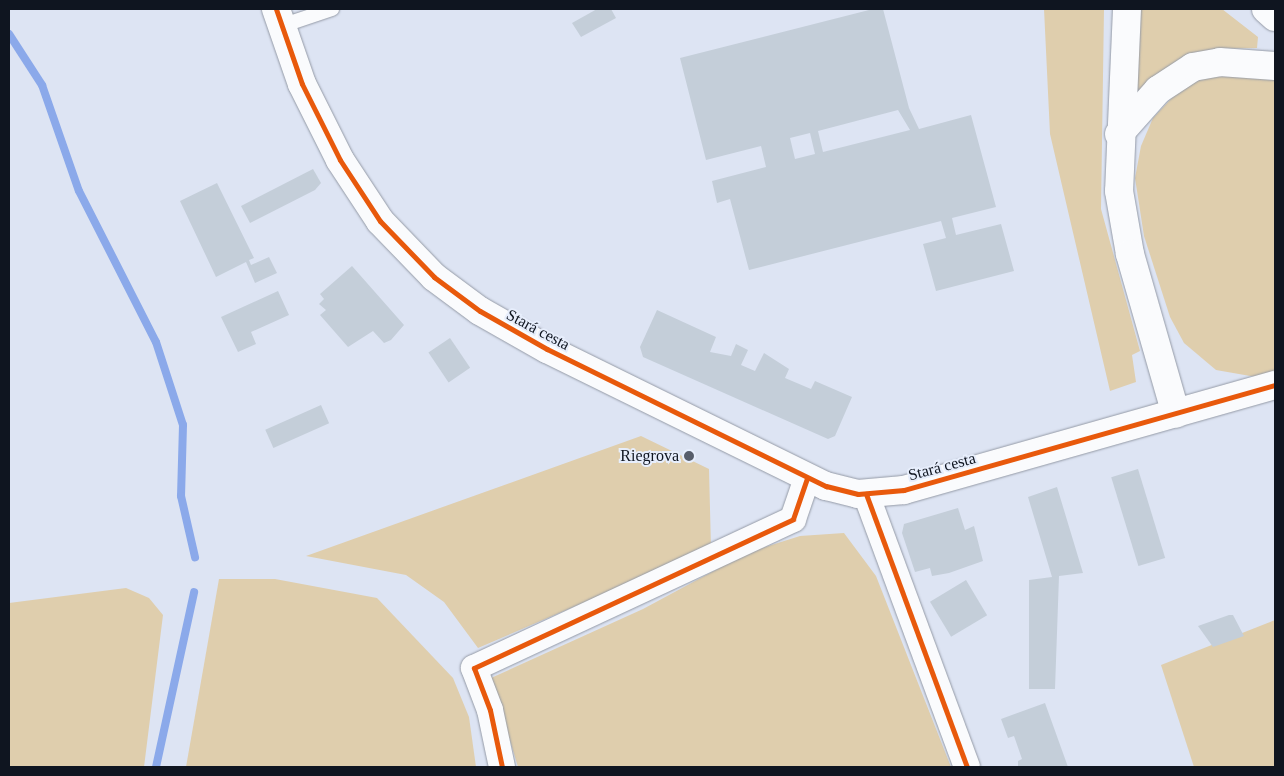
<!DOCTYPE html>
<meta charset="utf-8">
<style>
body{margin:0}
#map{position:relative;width:1284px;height:776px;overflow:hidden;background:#dde4f3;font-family:Georgia,serif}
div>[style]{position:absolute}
.green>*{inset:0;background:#dfcead}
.stream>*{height:8px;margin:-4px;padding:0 4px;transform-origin:4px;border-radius:4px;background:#8ba9ea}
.building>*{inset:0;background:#c4ced9;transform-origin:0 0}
.roads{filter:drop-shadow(0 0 1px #949aa6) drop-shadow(0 0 1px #949aa6)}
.lane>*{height:14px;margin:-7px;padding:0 7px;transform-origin:7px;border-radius:7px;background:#fafbfd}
.street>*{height:26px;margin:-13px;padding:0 13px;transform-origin:13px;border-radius:13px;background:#fafbfd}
.secondary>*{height:28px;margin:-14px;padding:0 14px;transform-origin:14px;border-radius:14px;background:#fafbfd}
.cycleway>*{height:5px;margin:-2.5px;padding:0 2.5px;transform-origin:2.5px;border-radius:2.5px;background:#e8590c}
.dots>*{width:14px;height:14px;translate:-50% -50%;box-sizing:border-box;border:2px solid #e7eefc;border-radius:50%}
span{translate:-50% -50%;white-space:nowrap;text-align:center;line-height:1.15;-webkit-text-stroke:4px #e7eefc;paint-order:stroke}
.street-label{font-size:16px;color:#0f1520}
.poi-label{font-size:16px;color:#0f1520}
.right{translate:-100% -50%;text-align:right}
.frame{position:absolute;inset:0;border:10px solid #0f1520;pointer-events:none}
</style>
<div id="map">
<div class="green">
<i style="clip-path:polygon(1044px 9px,1104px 9px,1101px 209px,1140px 351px,1132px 355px,1136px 382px,1110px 391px,1050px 134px)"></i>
<i style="clip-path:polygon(1138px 9px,1222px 9px,1258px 37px,1257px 48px,1218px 49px,1136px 98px)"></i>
<i style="clip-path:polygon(1254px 74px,1275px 80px,1275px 371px,1256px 377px,1216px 370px,1184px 343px,1170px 317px,1144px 236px,1135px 178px,1141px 146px,1153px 118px,1182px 87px,1210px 76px)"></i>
<i style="clip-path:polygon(641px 436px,709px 469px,711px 548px,478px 648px,444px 602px,406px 575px,306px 556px)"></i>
<i style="clip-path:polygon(844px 533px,876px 576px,951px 767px,518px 767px,491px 678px,643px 609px,749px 552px,800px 536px)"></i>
<i style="clip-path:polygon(219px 579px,275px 579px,377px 598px,453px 678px,469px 717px,476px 767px,186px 767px)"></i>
<i style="clip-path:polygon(126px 588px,149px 598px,163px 615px,144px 767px,9px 767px,9px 603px)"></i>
<i style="clip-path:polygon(1275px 620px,1275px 767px,1194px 767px,1161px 665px)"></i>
</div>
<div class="stream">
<i style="left:9px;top:34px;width:61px;rotate:57.1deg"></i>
<i style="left:42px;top:85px;width:112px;rotate:70.8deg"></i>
<i style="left:79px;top:191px;width:169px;rotate:63deg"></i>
<i style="left:156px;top:342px;width:87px;rotate:72deg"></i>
<i style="left:183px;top:425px;width:71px;rotate:91.6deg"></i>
<i style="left:181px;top:496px;width:63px;rotate:77.1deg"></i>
<i style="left:156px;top:767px;width:179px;rotate:-77.7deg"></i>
</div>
<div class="building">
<i style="clip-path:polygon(597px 9px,611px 9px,616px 18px,581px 37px,572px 23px)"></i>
<i style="clip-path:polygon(evenodd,873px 9px,883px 9px,909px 108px,919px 129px,971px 115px,996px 207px,952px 218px,956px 235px,1001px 224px,1014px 271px,936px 291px,923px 244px,946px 238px,941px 221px,749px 270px,730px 199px,717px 203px,712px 181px,766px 167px,761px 146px,706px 160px,680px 58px,873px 9px,898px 110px,910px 130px,823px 152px,818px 131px,898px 110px,873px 9px,810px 133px,815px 154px,795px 159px,790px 138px,810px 133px)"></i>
<i style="clip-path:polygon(313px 169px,321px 183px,315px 190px,250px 223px,241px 206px)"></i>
<i style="clip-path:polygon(217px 183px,254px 258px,249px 260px,251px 265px,269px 257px,277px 273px,255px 283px,246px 262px,216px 277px,180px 201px)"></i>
<i style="clip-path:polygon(352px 266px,404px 325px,391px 340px,384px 343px,373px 331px,348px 347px,320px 315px,326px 310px,319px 304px,324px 299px,320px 294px)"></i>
<i style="clip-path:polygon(278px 291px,289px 315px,251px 332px,256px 344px,238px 352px,221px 317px)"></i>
<i style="clip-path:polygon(657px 310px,716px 337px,710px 352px,731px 356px,736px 344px,748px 350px,741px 365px,755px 371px,764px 353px,789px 369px,785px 378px,811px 389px,815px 381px,852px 397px,835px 436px,828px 439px,643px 357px,640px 347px)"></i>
<i style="left:450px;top:338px;width:36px;height:26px;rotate:56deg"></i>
<i style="left:321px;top:405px;width:20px;height:61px;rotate:66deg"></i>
<i style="left:1138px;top:469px;width:93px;height:28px;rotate:73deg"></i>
<i style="clip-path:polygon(1057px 487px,1083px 573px,1059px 576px,1055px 689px,1029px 689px,1029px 580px,1052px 577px,1028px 497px)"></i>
<i style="clip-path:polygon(958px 508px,965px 530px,974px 526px,983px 561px,949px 573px,932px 576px,930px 568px,915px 572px,902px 533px,904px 524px)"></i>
<i style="left:966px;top:580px;width:41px;height:42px;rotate:59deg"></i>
<i style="clip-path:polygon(1229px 615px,1233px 615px,1244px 636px,1213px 647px,1198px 626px)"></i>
<i style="clip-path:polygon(1045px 703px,1068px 767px,1018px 767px,1018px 761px,1022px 759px,1014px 736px,1008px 738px,1001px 719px)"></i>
</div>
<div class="roads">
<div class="lane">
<i style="left:281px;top:26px;width:54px;rotate:-18.4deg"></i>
</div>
<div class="street">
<i style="left:866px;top:494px;width:291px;rotate:69.7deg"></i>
<i style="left:502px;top:767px;width:58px;rotate:-101.9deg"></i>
<i style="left:490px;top:710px;width:45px;rotate:-110.9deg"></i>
<i style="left:474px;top:668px;width:352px;rotate:-25deg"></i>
<i style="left:793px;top:519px;width:43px;rotate:-71.1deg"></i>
</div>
<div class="secondary">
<i style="left:276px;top:9px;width:79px;rotate:70.9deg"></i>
<i style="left:302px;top:84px;width:85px;rotate:63.4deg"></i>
<i style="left:340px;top:160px;width:73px;rotate:56.7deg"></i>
<i style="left:380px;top:221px;width:78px;rotate:46deg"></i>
<i style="left:434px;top:277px;width:57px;rotate:36.5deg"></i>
<i style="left:480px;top:311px;width:77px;rotate:29.6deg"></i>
<i style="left:547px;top:349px;width:311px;rotate:26.2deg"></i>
<i style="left:826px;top:486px;width:33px;rotate:14deg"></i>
<i style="left:858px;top:494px;width:46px;rotate:-5deg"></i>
<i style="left:904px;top:490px;width:386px;rotate:-15.8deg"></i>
<i style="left:1127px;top:9px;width:182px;rotate:92.5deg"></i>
<i style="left:1119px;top:191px;width:64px;rotate:80.1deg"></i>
<i style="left:1130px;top:254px;width:166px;rotate:74deg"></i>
<i style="left:1266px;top:9px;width:12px;rotate:42deg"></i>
<i style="left:1119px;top:134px;width:59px;rotate:-48.4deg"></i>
<i style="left:1158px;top:90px;width:42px;rotate:-33.3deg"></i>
<i style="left:1193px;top:67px;width:27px;rotate:-10deg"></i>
<i style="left:1220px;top:62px;width:55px;rotate:4.2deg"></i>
</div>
</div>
<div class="cycleway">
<i style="left:276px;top:9px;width:79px;rotate:70.9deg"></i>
<i style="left:302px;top:84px;width:85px;rotate:63.4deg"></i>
<i style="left:340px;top:160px;width:73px;rotate:56.7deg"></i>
<i style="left:380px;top:221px;width:78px;rotate:46deg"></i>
<i style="left:434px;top:277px;width:57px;rotate:36.5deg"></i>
<i style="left:480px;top:311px;width:77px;rotate:29.6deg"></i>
<i style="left:547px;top:349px;width:311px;rotate:26.2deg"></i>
<i style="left:826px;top:486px;width:33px;rotate:14deg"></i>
<i style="left:858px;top:494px;width:46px;rotate:-5deg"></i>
<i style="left:904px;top:490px;width:386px;rotate:-15.8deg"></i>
<i style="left:866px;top:494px;width:291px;rotate:69.7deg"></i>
<i style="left:502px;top:767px;width:58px;rotate:-101.9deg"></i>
<i style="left:490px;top:710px;width:45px;rotate:-110.9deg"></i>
<i style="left:474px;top:668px;width:352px;rotate:-25deg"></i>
<i style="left:793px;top:519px;width:43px;rotate:-71.1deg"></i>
</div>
<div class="dots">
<i style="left:689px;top:456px;background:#575d6a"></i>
</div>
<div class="street-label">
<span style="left:538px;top:330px;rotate:28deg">Stará cesta</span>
<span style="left:942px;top:467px;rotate:-15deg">Stará cesta</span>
</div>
<div class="poi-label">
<span class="right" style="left:679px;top:456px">Riegrova</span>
</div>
<div class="frame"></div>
</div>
